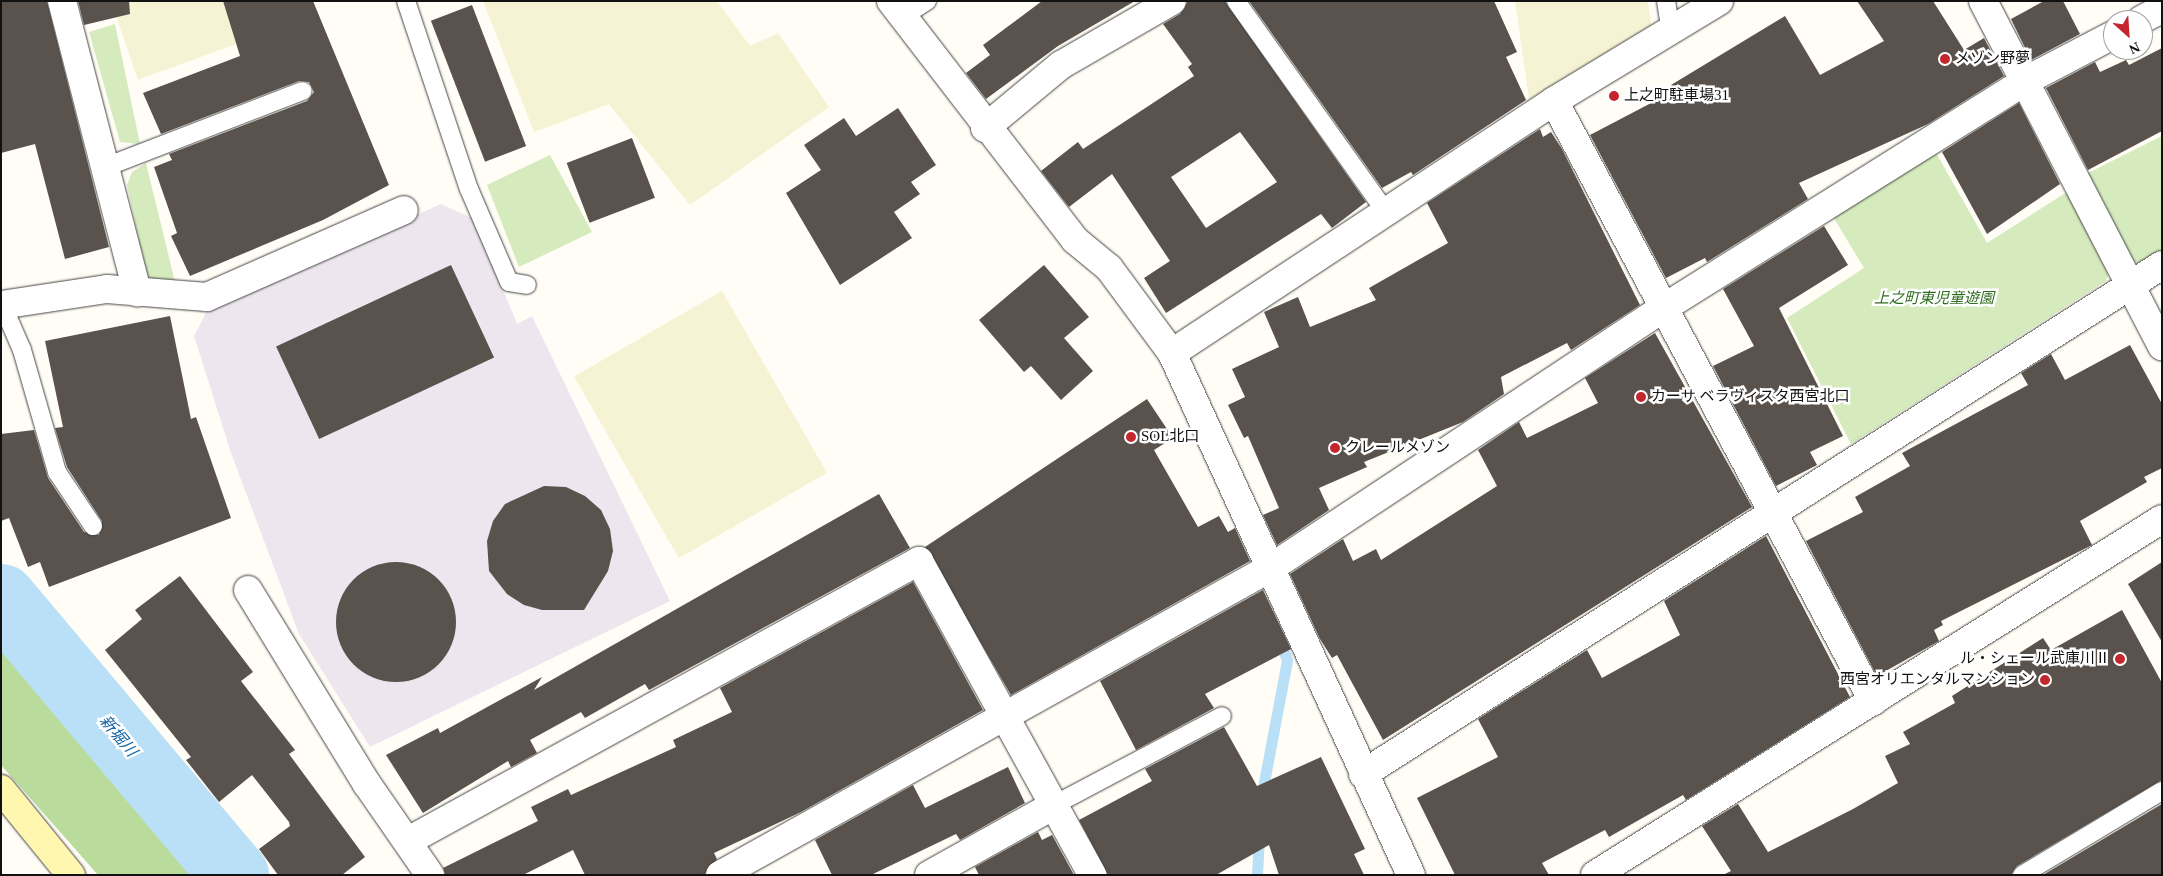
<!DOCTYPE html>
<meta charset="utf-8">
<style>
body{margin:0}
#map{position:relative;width:2163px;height:876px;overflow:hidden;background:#fffdf5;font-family:"Times New Roman","Noto Sans JP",serif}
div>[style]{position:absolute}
.industrial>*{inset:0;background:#eee6ef}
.farmland>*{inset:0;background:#f6f3d4;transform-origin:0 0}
.green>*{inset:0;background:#d5ebbd}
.forest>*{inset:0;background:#b9dc9c}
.stream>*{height:11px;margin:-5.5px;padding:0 5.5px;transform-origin:5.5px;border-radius:5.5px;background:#b9e0f7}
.river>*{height:69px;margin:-34.5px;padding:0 34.5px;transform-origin:34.5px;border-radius:34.5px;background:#b9e0f7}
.building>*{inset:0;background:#5a524d;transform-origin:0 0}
.round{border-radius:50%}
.roads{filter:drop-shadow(0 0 1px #444) drop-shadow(0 0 1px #444)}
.service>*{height:18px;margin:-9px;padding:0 9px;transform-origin:9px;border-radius:9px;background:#fff}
.minor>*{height:28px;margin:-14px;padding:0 14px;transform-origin:14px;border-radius:14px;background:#fff}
.secondary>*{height:28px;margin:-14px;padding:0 14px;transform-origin:14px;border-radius:14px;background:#fff6b0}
.dots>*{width:14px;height:14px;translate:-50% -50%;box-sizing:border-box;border:2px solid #fff;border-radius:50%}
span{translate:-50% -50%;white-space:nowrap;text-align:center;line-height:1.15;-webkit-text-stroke:5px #fff;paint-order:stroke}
.poi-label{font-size:15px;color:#111}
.left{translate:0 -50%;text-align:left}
.right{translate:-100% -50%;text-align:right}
.park-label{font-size:15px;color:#2f6b1f;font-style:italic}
.water-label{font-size:16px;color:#1768a6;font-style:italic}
.frame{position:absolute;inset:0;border:2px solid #111;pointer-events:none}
.north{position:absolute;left:2103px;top:10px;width:50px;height:50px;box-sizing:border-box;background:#fff;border:1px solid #a0a0a0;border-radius:50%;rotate:154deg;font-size:14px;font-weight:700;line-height:20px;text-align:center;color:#111}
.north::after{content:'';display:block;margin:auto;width:18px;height:22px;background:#c4262e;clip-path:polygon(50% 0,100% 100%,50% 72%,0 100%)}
</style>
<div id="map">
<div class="industrial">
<i style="clip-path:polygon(441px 204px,474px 219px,517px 324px,532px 316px,670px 601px,370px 747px,299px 634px,231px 453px,194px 336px,209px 307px)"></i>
</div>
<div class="farmland">
<i style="clip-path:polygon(111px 1px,223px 1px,236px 44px,138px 80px)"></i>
<i style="clip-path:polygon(483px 1px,717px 1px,750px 46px,778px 33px,829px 107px,690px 205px,609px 104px,534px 132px)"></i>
<i style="clip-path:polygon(1515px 1px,1648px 1px,1652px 30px,1529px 99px)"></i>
<i style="left:722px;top:291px;width:210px;height:171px;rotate:60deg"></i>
</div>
<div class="green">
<i style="clip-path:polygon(115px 24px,140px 144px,120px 142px,89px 32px)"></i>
<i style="clip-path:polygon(2162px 136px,2162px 251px,2138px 263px,2128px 259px,2084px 175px)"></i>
<i style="clip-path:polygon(1935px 151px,1987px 243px,2067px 192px,2108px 274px,2106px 281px,1851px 444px,1787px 318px,1864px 268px,1832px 215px)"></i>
<i style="clip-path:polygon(550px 155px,592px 232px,519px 267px,487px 185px)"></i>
<i style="clip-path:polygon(146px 163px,175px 282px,148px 283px,127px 185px,132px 172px)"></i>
</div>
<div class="forest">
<i style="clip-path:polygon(1px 571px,219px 875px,98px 875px,1px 765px)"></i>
</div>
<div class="stream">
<i style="left:1261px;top:798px;width:140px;rotate:-79.3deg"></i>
<i style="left:1287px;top:660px;width:23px;rotate:-110deg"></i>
<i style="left:1257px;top:875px;width:38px;rotate:-87deg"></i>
</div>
<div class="river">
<i style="left:1px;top:598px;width:362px;rotate:49.9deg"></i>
</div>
<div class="building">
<i style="clip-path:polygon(1px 1px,47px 1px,109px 247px,65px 259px,35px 144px,1px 153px)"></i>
<i style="clip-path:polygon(78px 1px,129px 1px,130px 14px,84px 25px)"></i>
<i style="clip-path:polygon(223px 1px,313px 1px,389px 185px,323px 220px,190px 276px,171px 236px,177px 233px,154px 167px,172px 160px,169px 154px,307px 101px,314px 92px,309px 82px,299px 81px,161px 134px,143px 93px,240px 56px)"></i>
<i style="clip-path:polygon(1042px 1px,1135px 1px,1058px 46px,986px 99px,966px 73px,990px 55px,983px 45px)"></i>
<i style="clip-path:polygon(evenodd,1188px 1px,1225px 1px,1366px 202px,1332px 228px,1321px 214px,1166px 313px,1144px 278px,1170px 261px,1112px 174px,1069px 207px,1041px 171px,1078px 142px,1083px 149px,1194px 76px,1188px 67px,1192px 64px,1163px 24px,1180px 14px,1188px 1px,1240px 132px,1277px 182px,1206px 228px,1171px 177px,1240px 132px)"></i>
<i style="clip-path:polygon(1249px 1px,1494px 1px,1517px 52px,1506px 57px,1526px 100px,1413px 175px,1411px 172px,1382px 188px)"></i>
<i style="clip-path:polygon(1857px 1px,1933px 1px,1964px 50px,1984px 38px,2004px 76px,1928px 124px,1799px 183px,1808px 199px,1707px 262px,1705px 258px,1666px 278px,1590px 135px,1674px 91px,1671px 85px,1785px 16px,1820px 75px,1884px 41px)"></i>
<i style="clip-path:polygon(2044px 1px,2063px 1px,2080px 34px,2031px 60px,2011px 19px)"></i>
<i style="left:472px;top:5px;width:151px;height:44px;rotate:69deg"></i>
<i style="clip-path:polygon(2162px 48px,2162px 131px,2088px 170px,2046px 88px,2095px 62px,2100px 72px,2126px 60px,2129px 65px)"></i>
<i style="clip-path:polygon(2019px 103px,2060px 184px,1987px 234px,1942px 152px)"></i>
<i style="clip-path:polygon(898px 108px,936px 165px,911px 182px,920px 194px,894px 212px,912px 238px,840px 285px,786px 193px,821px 170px,804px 145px,844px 118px,856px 136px)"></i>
<i style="clip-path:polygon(1540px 129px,1543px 137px,1551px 132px,1562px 149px,1640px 305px,1571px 350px,1567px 343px,1501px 377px,1504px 394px,1463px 422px,1364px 462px,1367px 467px,1319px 488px,1329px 510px,1277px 545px,1263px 515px,1279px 508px,1248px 436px,1244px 438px,1228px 405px,1245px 397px,1232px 369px,1279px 347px,1264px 312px,1298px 297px,1310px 327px,1376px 300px,1369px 288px,1448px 243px,1427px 203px)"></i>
<i style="left:632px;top:138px;width:64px;height:70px;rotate:69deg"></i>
<i style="clip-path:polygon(1824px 226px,1848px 265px,1779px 308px,1843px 436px,1810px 452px,1817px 465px,1776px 486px,1713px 366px,1754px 346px,1723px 289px)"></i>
<i style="left:451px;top:265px;width:102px;height:193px;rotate:65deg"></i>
<i style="clip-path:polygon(1044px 265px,1089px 317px,1064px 338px,1093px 371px,1061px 400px,1031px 366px,1024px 372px,979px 320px)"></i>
<i style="clip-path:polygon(170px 316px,191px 419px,196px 417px,231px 518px,49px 587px,40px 562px,28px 567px,9px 518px,1px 521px,1px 434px,34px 430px,48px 478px,84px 532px,99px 535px,102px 521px,67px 467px,55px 428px,63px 427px,45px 341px)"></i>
<i style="clip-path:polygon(1655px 333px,1752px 507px,1383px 740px,1337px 655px,1332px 658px,1320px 639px,1290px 574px,1343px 539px,1353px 561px,1376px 549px,1381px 560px,1497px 486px,1478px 450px,1519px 422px,1527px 438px,1598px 403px,1585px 378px)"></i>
<i style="clip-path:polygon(2130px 345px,2162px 404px,2162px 468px,2144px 477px,2147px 482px,2080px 521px,2092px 545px,1941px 621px,1943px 625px,1934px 630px,1939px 641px,1877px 676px,1806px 541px,1863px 512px,1855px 497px,1910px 466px,1902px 453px,2028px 385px,2021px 373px,2051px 354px,2065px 380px)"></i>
<i style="clip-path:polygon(1147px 399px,1173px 438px,1154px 450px,1198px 527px,1219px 516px,1228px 532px,1235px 528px,1250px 561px,1011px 695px,925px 547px)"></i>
<i style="clip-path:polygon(544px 486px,566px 487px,585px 496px,601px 510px,610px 529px,613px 551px,608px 571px,584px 610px,542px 610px,524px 605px,507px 594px,489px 571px,487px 541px,493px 521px,505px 504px)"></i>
<i style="clip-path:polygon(879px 494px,910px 548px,649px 690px,645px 684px,585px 718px,581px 712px,530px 740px,537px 753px,511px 767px,508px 761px,423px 813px,386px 755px,438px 728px,440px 733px,542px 677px,534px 690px)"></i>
<i style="clip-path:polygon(1766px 536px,1850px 697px,1686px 800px,1683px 795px,1609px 837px,1605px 830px,1542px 863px,1549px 875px,1455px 875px,1417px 798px,1498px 757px,1478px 719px,1587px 650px,1602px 678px,1680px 635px,1664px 601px)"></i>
<i style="clip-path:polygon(2162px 562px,2162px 642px,2128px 584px)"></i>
<i class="round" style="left:336px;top:562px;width:120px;height:120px"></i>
<i style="clip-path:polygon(180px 576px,253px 672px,241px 681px,295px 750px,289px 754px,365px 857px,342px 875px,278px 875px,259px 849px,290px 826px,289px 822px,252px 775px,219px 802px,186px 760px,191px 757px,105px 650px,142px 619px,135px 610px)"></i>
<i style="clip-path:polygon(913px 582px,983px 710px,801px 812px,714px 853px,717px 859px,704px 875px,585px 875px,573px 850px,523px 875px,445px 875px,443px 868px,538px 821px,531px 807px,568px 789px,571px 795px,676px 747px,673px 740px,732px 712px,720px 688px)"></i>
<i style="clip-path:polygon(1263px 590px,1291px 649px,1205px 694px,1214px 708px,1136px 750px,1100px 681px)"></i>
<i style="clip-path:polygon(2122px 610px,2162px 683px,2162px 780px,2017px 866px,2011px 875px,1723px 875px,1731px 871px,1702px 826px,1738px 804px,1768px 852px,1853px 809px,1898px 783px,1885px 756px,1910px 744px,1903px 732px,1955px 703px,1952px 696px,2043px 638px,2051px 650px)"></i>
<i style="clip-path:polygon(1224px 727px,1257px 786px,1321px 757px,1365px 849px,1354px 854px,1364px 875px,1279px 875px,1269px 845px,1216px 875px,1108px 875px,1079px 820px,1152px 781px,1145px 769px)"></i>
<i style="clip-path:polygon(1008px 767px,1025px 803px,960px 840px,956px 834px,871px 875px,832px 875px,815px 840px,913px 785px,925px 808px)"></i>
<i style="clip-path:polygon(2162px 804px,2162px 875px,2043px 875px)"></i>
<i style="clip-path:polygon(1038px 832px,1042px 840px,1052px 835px,1074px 875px,979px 875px,975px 867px)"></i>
</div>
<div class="roads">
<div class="service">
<i style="left:406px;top:1px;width:198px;rotate:71.5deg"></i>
<i style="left:469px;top:189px;width:101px;rotate:66.7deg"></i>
<i style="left:509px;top:282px;width:18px;rotate:9deg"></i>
<i style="left:1236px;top:1px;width:259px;rotate:54.6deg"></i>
<i style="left:1666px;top:1px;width:30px;rotate:81deg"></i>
<i style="left:902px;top:17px;width:30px;rotate:-33deg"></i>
<i style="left:103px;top:168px;width:214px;rotate:-21.1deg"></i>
<i style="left:2px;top:304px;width:50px;rotate:66.5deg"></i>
<i style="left:22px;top:350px;width:127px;rotate:74deg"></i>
<i style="left:57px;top:472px;width:65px;rotate:56.3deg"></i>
<i style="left:1054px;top:805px;width:190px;rotate:-27.9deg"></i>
<i style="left:2022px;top:875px;width:163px;rotate:-31deg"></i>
</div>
<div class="minor">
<i style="left:62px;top:1px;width:301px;rotate:75.5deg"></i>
<i style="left:891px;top:1px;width:302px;rotate:52.4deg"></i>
<i style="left:1075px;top:240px;width:44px;rotate:39.5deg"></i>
<i style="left:1109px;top:268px;width:106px;rotate:53.5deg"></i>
<i style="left:1172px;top:353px;width:574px;rotate:65.4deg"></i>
<i style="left:1983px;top:1px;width:389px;rotate:62.6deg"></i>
<i style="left:2141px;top:20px;width:24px;rotate:-28deg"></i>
<i style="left:1554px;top:101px;width:680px;rotate:62deg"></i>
<i style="left:985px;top:128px;width:99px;rotate:-39.7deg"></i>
<i style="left:1061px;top:65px;width:128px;rotate:-30deg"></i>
<i style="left:1px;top:305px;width:107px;rotate:-8.6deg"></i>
<i style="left:107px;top:289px;width:100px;rotate:4.6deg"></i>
<i style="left:207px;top:297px;width:215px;rotate:-23.8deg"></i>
<i style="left:1172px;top:353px;width:458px;rotate:-33.4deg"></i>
<i style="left:1554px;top:101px;width:193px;rotate:-31.2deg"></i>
<i style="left:248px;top:590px;width:228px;rotate:58.5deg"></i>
<i style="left:367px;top:784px;width:111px;rotate:55.3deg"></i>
<i style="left:1363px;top:774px;width:947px;rotate:-32.5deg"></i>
<i style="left:408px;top:841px;width:583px;rotate:-28.72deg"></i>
<i style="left:919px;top:561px;width:359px;rotate:61.1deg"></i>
<i style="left:720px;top:875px;width:632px;rotate:-29.16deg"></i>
<i style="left:1272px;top:567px;width:468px;rotate:-33.5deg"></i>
<i style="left:1662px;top:309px;width:429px;rotate:-32.1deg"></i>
<i style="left:2025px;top:81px;width:99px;rotate:-27.6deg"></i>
<i style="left:929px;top:875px;width:143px;rotate:-29.2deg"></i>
<i style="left:1595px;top:875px;width:669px;rotate:-32.12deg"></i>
</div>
<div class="secondary">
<i style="left:1px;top:789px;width:111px;rotate:50.9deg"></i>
</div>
</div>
<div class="dots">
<i style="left:1945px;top:59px;background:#c4262e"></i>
<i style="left:1614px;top:96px;background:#c4262e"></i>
<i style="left:1641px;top:397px;background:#c4262e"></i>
<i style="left:1131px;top:437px;background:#c4262e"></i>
<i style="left:1335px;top:448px;background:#c4262e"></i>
<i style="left:2120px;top:659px;background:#c4262e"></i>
<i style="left:2045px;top:680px;background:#c4262e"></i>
</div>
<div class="poi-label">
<span class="left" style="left:1955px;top:59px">メゾン野夢</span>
<span class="left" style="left:1624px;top:96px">上之町駐車場31</span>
<span class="left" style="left:1651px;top:397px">カーサ ベラヴィスタ西宮北口</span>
<span class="left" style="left:1141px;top:437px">SOL北口</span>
<span class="left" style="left:1345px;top:448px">クレールメゾン</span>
<span class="right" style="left:2110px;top:659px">ル・シェール武庫川Ⅱ</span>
<span class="right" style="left:2035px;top:680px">西宮オリエンタルマンション</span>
</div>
<div class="park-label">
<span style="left:1934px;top:299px">上之町東児童遊園</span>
</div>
<div class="water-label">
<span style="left:118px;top:736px;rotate:50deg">新堀川</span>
</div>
<div class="frame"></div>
<div class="north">N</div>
</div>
